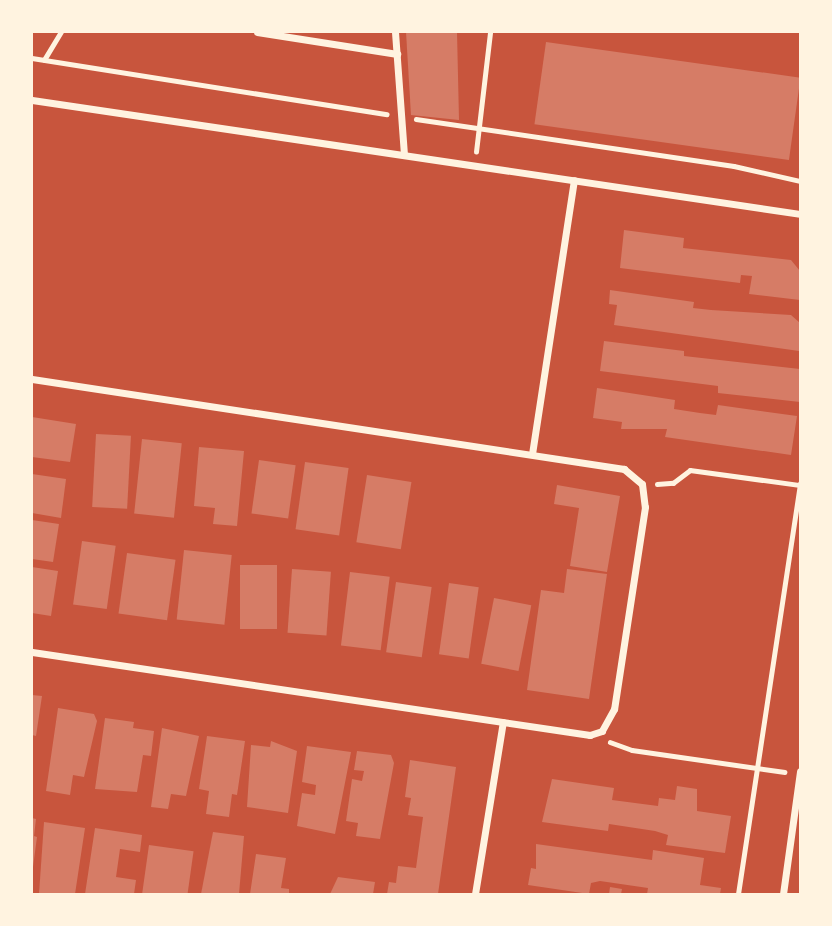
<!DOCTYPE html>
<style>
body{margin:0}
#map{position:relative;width:832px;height:926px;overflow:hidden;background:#c8553d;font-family:Barlow,sans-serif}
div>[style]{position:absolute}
.building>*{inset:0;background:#d67c66;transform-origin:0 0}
.path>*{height:4.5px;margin:-2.25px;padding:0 2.25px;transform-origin:2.25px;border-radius:2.25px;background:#fff3e0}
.minor>*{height:7px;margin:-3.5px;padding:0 3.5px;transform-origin:3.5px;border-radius:3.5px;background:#fff3e0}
span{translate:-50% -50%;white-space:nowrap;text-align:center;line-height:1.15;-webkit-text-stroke:5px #fff3e0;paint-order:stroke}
.frame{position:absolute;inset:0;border:33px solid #fff3e0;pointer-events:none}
</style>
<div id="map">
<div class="building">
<i style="clip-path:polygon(406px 32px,457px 32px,459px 120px,411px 115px)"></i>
<i style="left:546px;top:42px;width:257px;height:83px;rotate:8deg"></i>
<i style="clip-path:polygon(624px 230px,684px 238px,683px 248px,791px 260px,800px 271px,800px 300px,749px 294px,752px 276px,741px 275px,740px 283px,620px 268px)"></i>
<i style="clip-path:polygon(610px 290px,694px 302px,693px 308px,711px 310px,791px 315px,800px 323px,799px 351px,614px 325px,617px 305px,609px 304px)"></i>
<i style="clip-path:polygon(604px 341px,684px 351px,684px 356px,800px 369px,800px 402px,718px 393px,718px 386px,600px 371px)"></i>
<i style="clip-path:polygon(597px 388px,675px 400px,674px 409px,700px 413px,716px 415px,718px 405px,797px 416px,791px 455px,665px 437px,667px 429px,621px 429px,622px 422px,593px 418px)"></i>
<i style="clip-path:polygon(32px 417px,76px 424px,70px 462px,32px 457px)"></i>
<i style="left:96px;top:434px;width:35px;height:73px;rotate:3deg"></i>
<i style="left:142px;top:439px;width:40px;height:75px;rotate:6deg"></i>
<i style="clip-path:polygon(199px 447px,244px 451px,237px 526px,213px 524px,215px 508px,194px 506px)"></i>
<i style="left:259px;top:460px;width:37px;height:54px;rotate:8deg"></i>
<i style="left:305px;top:462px;width:44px;height:68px;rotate:8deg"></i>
<i style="clip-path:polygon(32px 474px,66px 479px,61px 518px,32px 513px)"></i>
<i style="left:367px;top:475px;width:45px;height:68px;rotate:9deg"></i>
<i style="clip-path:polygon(557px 485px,620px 496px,607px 572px,570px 566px,579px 508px,554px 504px)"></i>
<i style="clip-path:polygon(32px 520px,59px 524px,53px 562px,32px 559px)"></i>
<i style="left:82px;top:541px;width:34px;height:64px;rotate:8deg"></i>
<i style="left:184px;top:550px;width:48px;height:70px;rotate:6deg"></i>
<i style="left:127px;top:553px;width:49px;height:61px;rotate:8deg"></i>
<i style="left:240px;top:565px;width:37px;height:64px"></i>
<i style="clip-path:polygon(32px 567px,58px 571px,51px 616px,32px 613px)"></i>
<i style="left:292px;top:569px;width:39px;height:64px;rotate:4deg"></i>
<i style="clip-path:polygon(567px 569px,607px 574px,589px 699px,527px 690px,541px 590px,564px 593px)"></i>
<i style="left:350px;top:572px;width:40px;height:74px;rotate:7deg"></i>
<i style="left:396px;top:582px;width:36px;height:71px;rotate:8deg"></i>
<i style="left:449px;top:583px;width:30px;height:72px;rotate:8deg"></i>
<i style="left:494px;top:598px;width:38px;height:67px;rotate:11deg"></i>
<i style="clip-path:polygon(32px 695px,42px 696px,36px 736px,32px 735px)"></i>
<i style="clip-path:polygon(58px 708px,94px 714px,97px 721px,84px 777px,73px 775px,70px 795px,46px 791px)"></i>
<i style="clip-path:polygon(105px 718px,134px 722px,133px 728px,154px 731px,151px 756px,143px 755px,137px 792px,95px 789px)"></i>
<i style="clip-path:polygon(162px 728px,199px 736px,186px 796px,171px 794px,168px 809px,151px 807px)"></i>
<i style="clip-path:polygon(207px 736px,245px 741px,237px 795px,232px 794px,229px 817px,206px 814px,209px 791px,199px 789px)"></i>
<i style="clip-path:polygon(271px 741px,297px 751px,288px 813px,247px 807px,251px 745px,270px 747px)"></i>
<i style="clip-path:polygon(307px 746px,351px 752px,335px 834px,297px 826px,302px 793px,315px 795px,316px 785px,302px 782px)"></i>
<i style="clip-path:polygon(357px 751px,391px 755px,394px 763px,380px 839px,356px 836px,358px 823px,346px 821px,352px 779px,362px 781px,364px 771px,354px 770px)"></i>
<i style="clip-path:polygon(410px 760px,456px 767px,438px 894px,387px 894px,389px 882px,396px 883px,398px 866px,416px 868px,423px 817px,408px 815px,411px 798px,405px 797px)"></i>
<i style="clip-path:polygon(552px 779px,614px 788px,612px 800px,658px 806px,659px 798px,675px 800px,677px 786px,697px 789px,697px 811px,731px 816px,725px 853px,666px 845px,668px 835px,655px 831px,609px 824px,608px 831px,542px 822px)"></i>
<i style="clip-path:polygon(32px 818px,36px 819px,34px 836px,37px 837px,33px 867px)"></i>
<i style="clip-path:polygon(44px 822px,85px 828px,75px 894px,39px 894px)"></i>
<i style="clip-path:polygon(95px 828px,142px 835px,140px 852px,120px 849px,116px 877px,136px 880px,134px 894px,85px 894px)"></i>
<i style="clip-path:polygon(213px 832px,244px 836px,239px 894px,201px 894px)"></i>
<i style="clip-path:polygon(536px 844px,652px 860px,653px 850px,704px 858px,700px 885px,721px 888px,720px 894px,647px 894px,648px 888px,600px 881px,591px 883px,589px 894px,528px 885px,531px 868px,536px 869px)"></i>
<i style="left:149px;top:845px;width:45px;height:49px;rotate:8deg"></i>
<i style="clip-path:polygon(256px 854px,286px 858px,281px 888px,289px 889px,289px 894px,250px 894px)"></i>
<i style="clip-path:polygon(338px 877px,375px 882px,373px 894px,330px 894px)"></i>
<i style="clip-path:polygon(610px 887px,622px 889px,621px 894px,609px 894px)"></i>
</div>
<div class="path">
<i style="left:32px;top:58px;width:359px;rotate:9deg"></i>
<i style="left:44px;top:60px;width:33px;rotate:-59deg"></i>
<i style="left:416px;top:119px;width:321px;rotate:8.4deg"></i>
<i style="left:734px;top:166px;width:68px;rotate:12.8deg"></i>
<i style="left:476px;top:152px;width:121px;rotate:-83.3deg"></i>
<i style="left:657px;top:484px;width:16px;rotate:-4deg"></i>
<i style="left:673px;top:483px;width:21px;rotate:-37deg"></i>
<i style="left:690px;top:470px;width:111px;rotate:7.8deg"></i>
<i style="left:610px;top:742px;width:23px;rotate:20deg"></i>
<i style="left:632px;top:750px;width:154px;rotate:8.2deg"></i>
<i style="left:738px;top:894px;width:415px;rotate:-81.4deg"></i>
</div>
<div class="minor">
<i style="left:257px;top:32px;width:142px;rotate:8.9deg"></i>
<i style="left:395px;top:32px;width:122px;rotate:85.8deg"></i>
<i style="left:32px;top:100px;width:776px;rotate:8.44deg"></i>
<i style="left:32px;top:379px;width:599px;rotate:8.64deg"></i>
<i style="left:624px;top:469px;width:23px;rotate:40deg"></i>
<i style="left:642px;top:484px;width:23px;rotate:83deg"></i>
<i style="left:645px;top:507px;width:204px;rotate:98.7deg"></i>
<i style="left:614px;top:709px;width:25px;rotate:119deg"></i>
<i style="left:602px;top:731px;width:13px;rotate:162deg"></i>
<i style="left:590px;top:735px;width:564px;rotate:-171.54deg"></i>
<i style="left:532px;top:454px;width:277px;rotate:-81.3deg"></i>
<i style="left:475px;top:894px;width:174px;rotate:-80.8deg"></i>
<i style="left:783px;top:894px;width:124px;rotate:-82.1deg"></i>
</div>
<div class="frame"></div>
</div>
